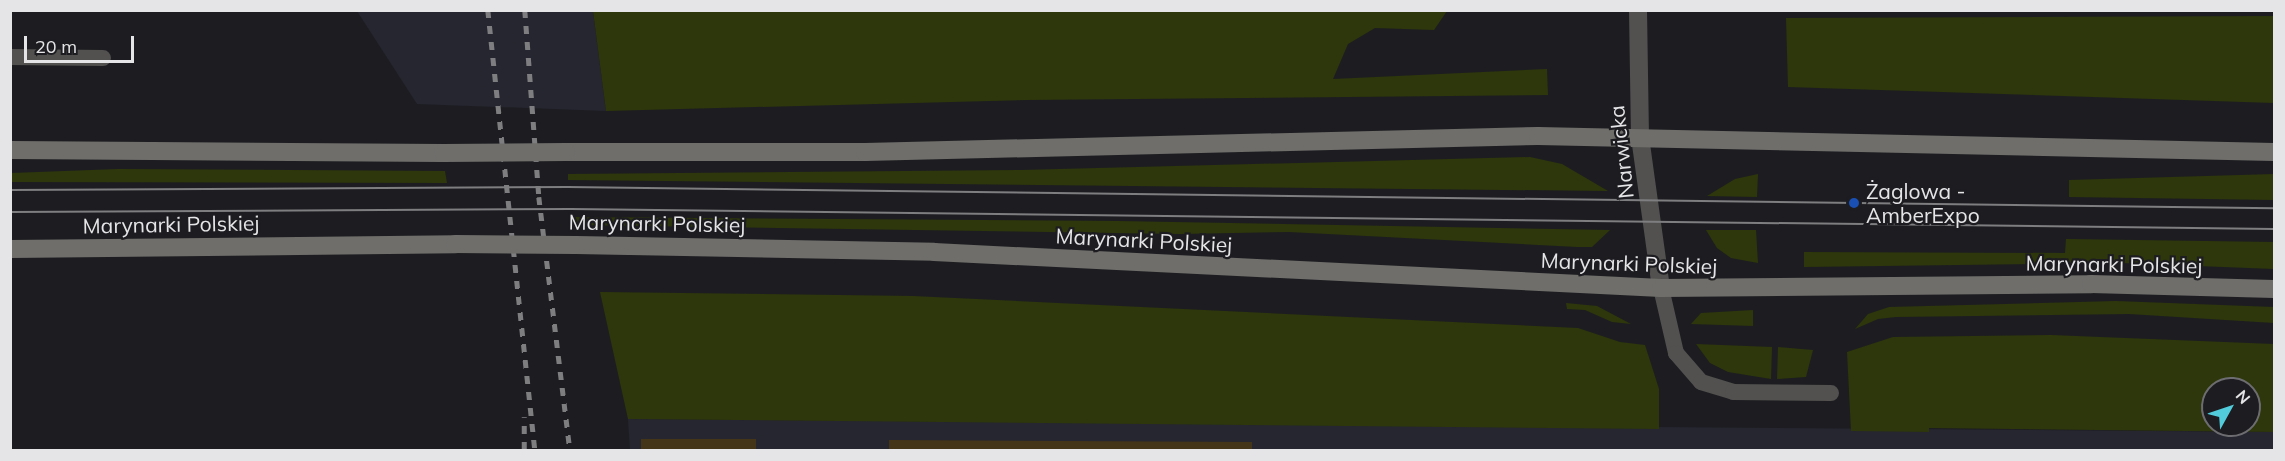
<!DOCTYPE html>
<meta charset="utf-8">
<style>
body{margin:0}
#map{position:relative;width:2285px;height:461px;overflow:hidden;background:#1d1d21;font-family:Mulish,sans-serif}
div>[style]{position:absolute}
.built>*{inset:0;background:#252630}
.green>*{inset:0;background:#2d370b}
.building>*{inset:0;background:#453518;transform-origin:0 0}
.lane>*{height:16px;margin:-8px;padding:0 8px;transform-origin:8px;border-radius:8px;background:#52514f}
.street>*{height:18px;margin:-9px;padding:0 9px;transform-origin:9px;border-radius:9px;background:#52514f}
.secondary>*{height:18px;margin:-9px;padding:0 9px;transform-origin:9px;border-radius:9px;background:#6f6e6b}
.tram>*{height:1.5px;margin:-0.75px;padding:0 0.75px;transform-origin:0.75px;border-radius:0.75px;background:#7e7e81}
.rail>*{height:4.5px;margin-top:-2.25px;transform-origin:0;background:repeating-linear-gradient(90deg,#7e7e81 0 8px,transparent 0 16px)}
.secondary-bridge>*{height:18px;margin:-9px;padding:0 9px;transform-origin:9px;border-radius:9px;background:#6f6e6b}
.dots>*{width:16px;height:16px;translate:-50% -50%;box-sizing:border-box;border:3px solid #1d1d21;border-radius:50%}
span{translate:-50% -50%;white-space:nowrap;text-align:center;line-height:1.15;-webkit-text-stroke:4.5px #1d1d21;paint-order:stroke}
.street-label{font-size:21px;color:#e5e5e8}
.poi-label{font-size:21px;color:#e5e5e8}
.left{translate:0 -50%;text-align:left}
.frame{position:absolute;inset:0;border:12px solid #e5e5e8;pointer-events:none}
.north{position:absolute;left:2201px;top:377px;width:60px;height:60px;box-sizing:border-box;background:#1d1d21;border:2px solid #6d6d71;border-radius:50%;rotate:50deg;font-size:16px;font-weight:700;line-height:24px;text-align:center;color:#e5e5e8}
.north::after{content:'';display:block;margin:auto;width:21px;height:27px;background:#52cbda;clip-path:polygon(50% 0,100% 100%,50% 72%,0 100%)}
.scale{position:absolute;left:24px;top:36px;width:110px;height:27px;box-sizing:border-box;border:3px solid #e5e5e8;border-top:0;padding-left:8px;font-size:18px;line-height:21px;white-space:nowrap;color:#e5e5e8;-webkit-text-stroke:4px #1d1d21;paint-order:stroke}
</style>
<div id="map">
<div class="built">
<i style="clip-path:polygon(357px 11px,593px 11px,606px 111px,417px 104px)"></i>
<i style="clip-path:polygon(628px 419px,2274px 432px,2274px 450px,630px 450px)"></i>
</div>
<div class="green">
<i style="clip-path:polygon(593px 11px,1447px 11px,1434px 30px,1375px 28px,1348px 44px,1333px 79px,1547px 69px,1548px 95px,1026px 100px,606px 111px)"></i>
<i style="clip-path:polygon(2274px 16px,2274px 103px,1788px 87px,1786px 18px)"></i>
<i style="clip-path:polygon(1530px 157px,1562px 164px,1608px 191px,568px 180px,568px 174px,1021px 170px)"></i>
<i style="clip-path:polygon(118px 169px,445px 171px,447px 183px,11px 182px,11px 173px)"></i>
<i style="clip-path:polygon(1758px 174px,1757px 197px,1707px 196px,1735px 179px)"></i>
<i style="clip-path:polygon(2274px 174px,2274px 200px,2069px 197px,2069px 180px)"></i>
<i style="clip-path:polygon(572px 217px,1117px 221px,1610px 230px,1592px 247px,1577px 247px,1289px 232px,1180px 234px,573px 225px)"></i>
<i style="clip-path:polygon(1706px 230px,1756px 230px,1758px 263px,1731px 258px,1717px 248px)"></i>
<i style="clip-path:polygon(2066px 239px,2274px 242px,2274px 269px,2121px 263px,1804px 267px,1804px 252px,2065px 253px)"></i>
<i style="clip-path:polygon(600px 292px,913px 296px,1578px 328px,1620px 342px,1645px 345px,1659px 389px,1659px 429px,628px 419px)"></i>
<i style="clip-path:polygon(2116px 301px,2274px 307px,2274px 323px,2129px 314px,1896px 317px,1878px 319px,1855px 329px,1868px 314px,1889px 307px)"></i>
<i style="clip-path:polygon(1566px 303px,1597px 306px,1631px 324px,1612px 322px,1585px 310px,1567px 309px)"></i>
<i style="clip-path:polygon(1753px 310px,1753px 326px,1691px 324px,1701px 313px)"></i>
<i style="clip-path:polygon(evenodd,2051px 335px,2274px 344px,2274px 432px,1929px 428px,1929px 432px,1851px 431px,1847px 352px,1893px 337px,2051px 335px,2213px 389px,2249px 389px,2249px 425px,2213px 425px,2213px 389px)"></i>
<i style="clip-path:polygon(1696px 344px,1772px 347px,1771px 379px,1728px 372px,1710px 363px)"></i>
<i style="clip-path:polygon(1778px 347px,1813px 350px,1806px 377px,1777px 379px)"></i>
</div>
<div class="building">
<i style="left:641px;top:439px;width:115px;height:11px"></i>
<i style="clip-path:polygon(889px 440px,1252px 442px,1252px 450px,889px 450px)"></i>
</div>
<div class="lane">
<i style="left:10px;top:57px;width:93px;rotate:0.6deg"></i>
<i style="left:1661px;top:288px;width:67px;rotate:77deg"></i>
<i style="left:1676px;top:353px;width:38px;rotate:49deg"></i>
<i style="left:1701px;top:382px;width:34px;rotate:17deg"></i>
<i style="left:1733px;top:392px;width:98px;rotate:0.6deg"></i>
</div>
<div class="street">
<i style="left:1638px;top:10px;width:127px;rotate:89.1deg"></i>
<i style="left:1640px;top:137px;width:152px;rotate:82.1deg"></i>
</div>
<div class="secondary">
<i style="left:10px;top:150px;width:433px;rotate:0.4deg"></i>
<i style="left:566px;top:152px;width:299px"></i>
<i style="left:865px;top:152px;width:673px;rotate:-1.36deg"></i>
<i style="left:1538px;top:136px;width:736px;rotate:1.25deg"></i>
<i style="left:576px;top:245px;width:358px;rotate:1.1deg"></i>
<i style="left:934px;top:252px;width:728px;rotate:2.83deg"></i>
<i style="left:1661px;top:288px;width:430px;rotate:-0.5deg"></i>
<i style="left:2091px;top:284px;width:183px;rotate:1.6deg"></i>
<i style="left:10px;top:249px;width:445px;rotate:-0.6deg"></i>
</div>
<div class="tram">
<i style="left:10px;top:190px;width:558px;rotate:-0.31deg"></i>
<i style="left:568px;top:187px;width:1706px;rotate:0.71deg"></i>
<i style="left:10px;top:212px;width:561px;rotate:-0.31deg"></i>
<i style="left:571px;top:209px;width:1703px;rotate:0.67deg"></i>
</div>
<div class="rail">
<i style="left:488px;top:10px;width:443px;rotate:83.9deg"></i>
<i style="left:525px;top:10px;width:188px;rotate:85.7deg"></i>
<i style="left:539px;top:197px;width:255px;rotate:83deg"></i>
<i style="left:524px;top:450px;width:33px;rotate:-90deg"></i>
</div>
<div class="secondary-bridge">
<i style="left:443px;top:153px;width:123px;rotate:-0.5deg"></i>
<i style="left:455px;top:244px;width:121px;rotate:0.5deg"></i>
</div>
<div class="dots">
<i style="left:1854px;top:203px;background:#1a4fb4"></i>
</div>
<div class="street-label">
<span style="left:1621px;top:152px;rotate:-96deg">Narwicka</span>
<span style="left:657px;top:223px;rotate:1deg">Marynarki Polskiej</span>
<span style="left:171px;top:224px;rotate:-1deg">Marynarki Polskiej</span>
<span style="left:1144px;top:240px;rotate:3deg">Marynarki Polskiej</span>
<span style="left:1629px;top:263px;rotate:2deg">Marynarki Polskiej</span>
<span style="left:2114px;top:264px;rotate:1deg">Marynarki Polskiej</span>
</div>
<div class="poi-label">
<span class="left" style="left:1866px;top:203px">Żaglowa -<br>AmberExpo</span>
</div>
<div class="frame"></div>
<div class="north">N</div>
<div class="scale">20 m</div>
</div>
